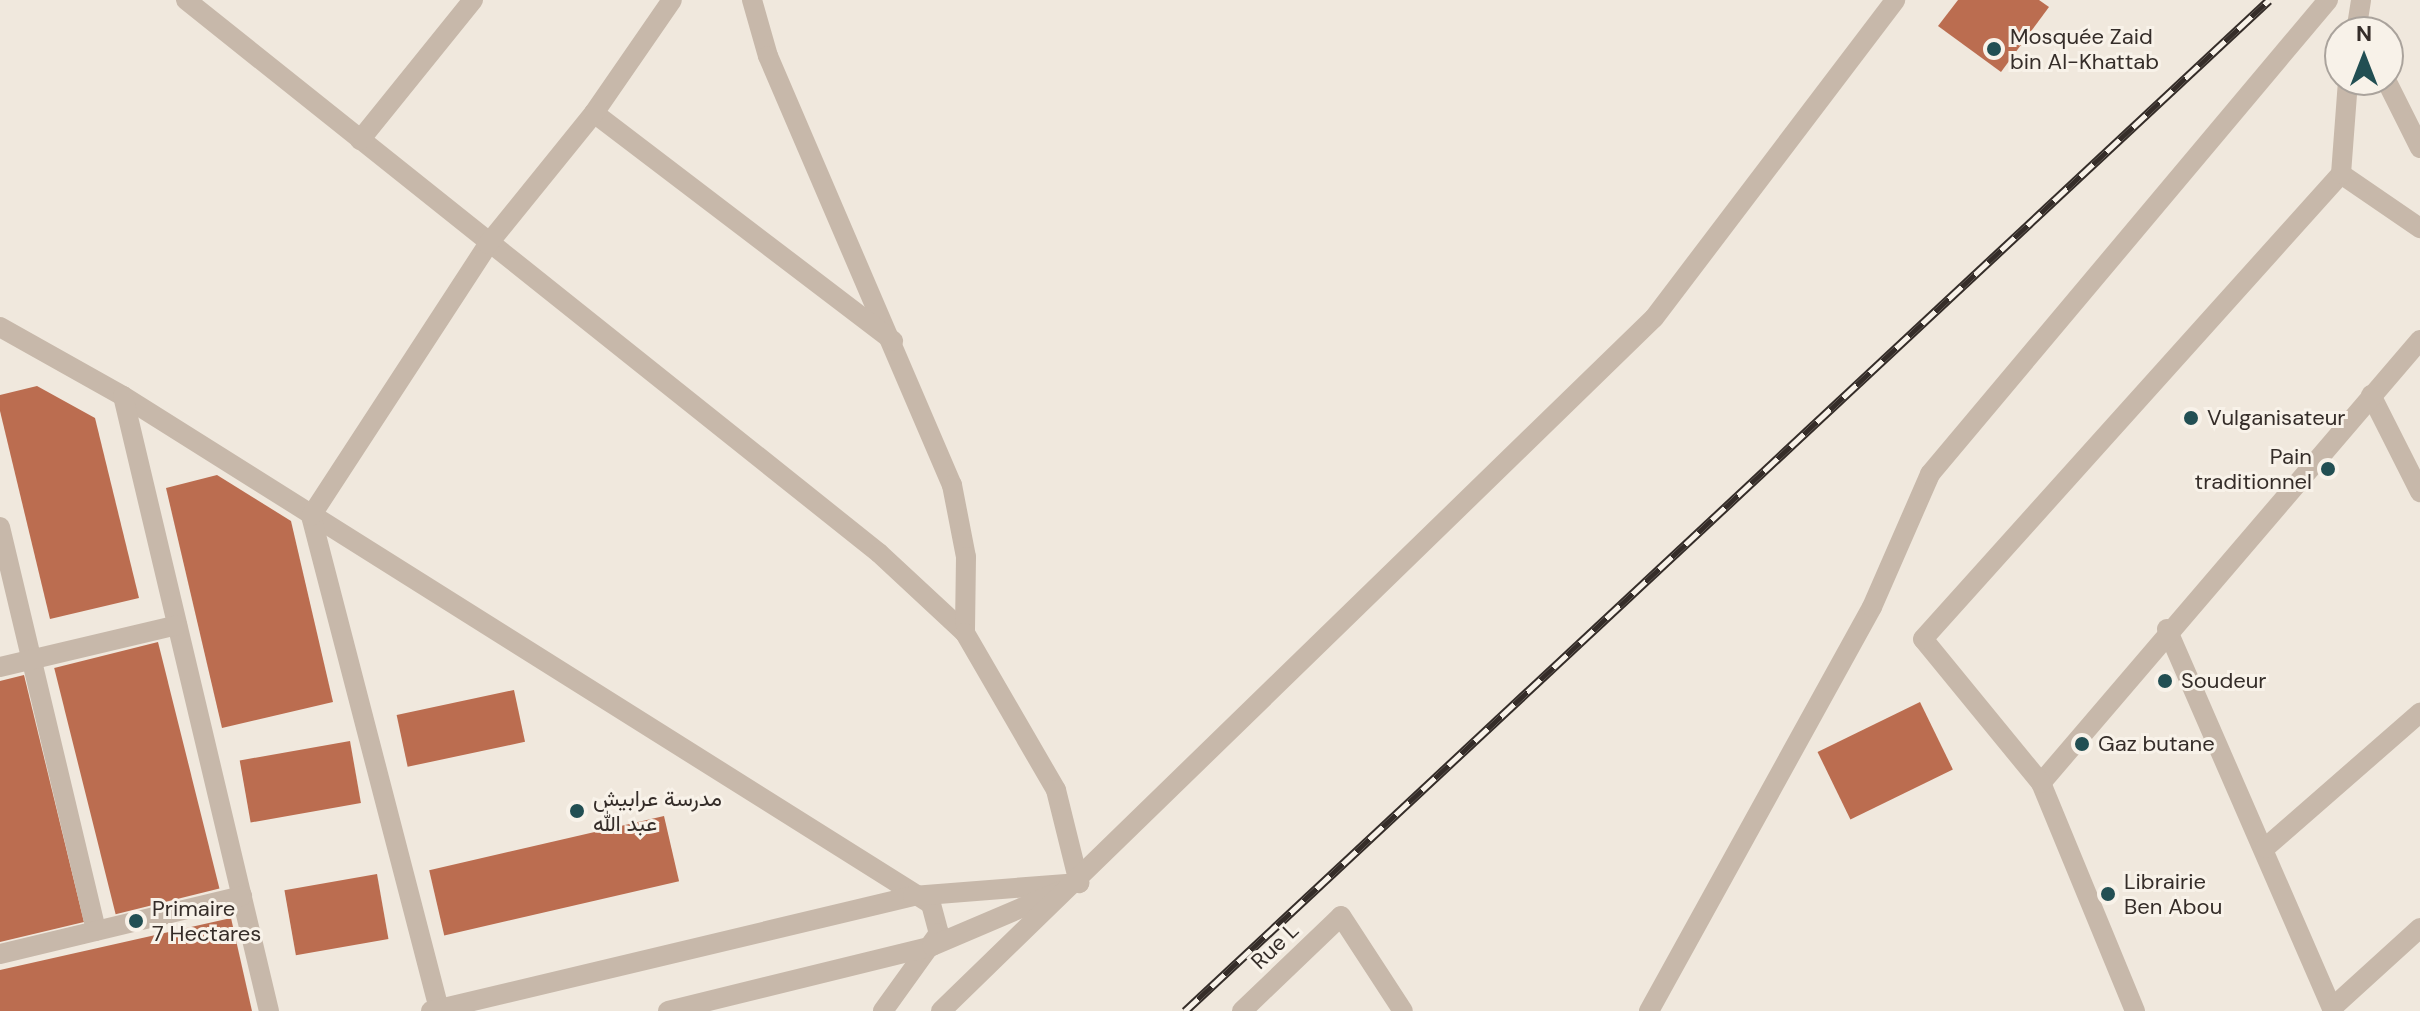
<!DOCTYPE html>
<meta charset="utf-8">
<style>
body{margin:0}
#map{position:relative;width:2420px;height:1011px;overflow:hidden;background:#f0e8dd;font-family:"DM Sans",Vazirmatn,sans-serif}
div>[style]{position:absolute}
.building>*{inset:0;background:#bb6d50;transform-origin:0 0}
.minor>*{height:20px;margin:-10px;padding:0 10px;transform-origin:10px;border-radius:10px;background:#c7b8aa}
.rail>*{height:9px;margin-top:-4.5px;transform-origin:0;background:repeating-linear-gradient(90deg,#f8f2e9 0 18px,#352d29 0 36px);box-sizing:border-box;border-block:2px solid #352d29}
.dots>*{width:22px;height:22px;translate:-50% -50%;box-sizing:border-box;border:4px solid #f8f2e9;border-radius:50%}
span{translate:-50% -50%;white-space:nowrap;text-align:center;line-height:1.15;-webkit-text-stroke:6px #f8f2e9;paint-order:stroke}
.poi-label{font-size:22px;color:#352d29}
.left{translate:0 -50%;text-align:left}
.right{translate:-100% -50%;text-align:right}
.street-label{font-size:22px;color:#352d29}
.north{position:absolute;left:2324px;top:16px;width:80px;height:80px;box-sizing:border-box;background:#f8f2e9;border:2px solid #aaa39c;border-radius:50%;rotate:0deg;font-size:22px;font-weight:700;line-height:32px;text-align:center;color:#352d29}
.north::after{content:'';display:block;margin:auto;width:28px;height:36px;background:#224f53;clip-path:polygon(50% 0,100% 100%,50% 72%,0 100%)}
</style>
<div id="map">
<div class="building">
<i style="clip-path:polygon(1958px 0,2039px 0,2049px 7px,2001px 72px,1938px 26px)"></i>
<i style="clip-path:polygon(37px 386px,95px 418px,139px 598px,50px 619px,0 411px,0 395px)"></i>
<i style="clip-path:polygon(217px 475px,291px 521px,333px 702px,222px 728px,166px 488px)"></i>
<i style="left:158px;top:642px;width:254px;height:107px;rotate:76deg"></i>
<i style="clip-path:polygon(24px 675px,84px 922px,0 942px,0 681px)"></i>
<i style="left:514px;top:690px;width:53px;height:120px;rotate:78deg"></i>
<i style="left:1920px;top:702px;width:75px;height:114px;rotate:64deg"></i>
<i style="left:350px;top:741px;width:63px;height:112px;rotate:80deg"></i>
<i style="left:664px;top:816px;width:67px;height:241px;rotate:77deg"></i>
<i style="left:377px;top:874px;width:66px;height:94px;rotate:80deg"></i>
<i style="clip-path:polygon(231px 918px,252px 1011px,0 1011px,0 970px)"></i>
</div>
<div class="minor">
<i style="left:186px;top:0;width:887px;rotate:38.59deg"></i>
<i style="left:879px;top:553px;width:117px;rotate:42.9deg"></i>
<i style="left:752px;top:0;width:58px;rotate:74.1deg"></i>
<i style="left:768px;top:56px;width:467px;rotate:66.8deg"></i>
<i style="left:952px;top:485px;width:73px;rotate:79deg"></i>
<i style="left:966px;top:557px;width:76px;rotate:90.8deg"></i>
<i style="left:965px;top:633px;width:181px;rotate:59.9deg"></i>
<i style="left:1056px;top:790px;width:96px;rotate:76.1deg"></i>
<i style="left:2356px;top:32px;width:32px;rotate:-81deg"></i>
<i style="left:2386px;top:80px;width:76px;rotate:63.4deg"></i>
<i style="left:594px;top:113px;width:376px;rotate:37.3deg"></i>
<i style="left:360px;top:140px;width:180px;rotate:-51.1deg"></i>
<i style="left:2341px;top:174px;width:96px;rotate:34.4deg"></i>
<i style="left:0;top:327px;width:141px;rotate:29.3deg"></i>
<i style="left:123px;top:396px;width:954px;rotate:32.16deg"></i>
<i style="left:931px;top:904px;width:30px;rotate:75deg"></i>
<i style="left:939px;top:933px;width:96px;rotate:125.7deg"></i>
<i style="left:2371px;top:395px;width:109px;rotate:63.2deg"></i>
<i style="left:123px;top:396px;width:632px;rotate:76.65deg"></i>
<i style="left:0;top:527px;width:415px;rotate:76.6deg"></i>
<i style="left:2167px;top:629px;width:417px;rotate:66.5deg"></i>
<i style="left:0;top:667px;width:182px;rotate:-13.3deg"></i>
<i style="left:2041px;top:783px;width:583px;rotate:-49.45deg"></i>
<i style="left:2265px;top:848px;width:206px;rotate:-41.1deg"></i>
<i style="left:0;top:954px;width:249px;rotate:-13.5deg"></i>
<i style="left:2332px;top:1008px;width:119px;rotate:-42.3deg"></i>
<i style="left:439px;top:1009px;width:509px;rotate:-104.55deg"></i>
<i style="left:311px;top:516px;width:325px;rotate:-56.9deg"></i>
<i style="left:488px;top:244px;width:169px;rotate:-51deg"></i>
<i style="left:594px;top:113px;width:137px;rotate:-55.4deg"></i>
<i style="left:431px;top:1011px;width:496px;rotate:-13.4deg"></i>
<i style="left:913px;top:896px;width:167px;rotate:-4.5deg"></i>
<i style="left:668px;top:1011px;width:272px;rotate:-13.8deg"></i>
<i style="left:932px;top:946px;width:140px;rotate:-23.1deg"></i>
<i style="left:941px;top:1011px;width:994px;rotate:-44.19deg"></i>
<i style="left:1654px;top:318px;width:399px;rotate:-52.8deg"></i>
<i style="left:1242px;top:1011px;width:137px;rotate:-43.8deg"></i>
<i style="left:1341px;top:916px;width:113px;rotate:56.9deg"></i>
<i style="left:1649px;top:1011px;width:461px;rotate:-61.1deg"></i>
<i style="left:1872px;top:607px;width:145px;rotate:-66.4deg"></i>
<i style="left:1930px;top:474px;width:619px;rotate:-49.98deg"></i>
<i style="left:2135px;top:1011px;width:247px;rotate:-112.4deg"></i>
<i style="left:2041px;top:783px;width:186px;rotate:-129.3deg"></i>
<i style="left:1923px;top:639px;width:625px;rotate:-48.05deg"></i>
<i style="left:2341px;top:174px;width:94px;rotate:-85.7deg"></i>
</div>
<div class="rail">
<i style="left:1185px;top:1011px;width:1482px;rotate:-43deg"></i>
</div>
<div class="dots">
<i style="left:1994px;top:49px;background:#224f53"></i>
<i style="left:2191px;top:418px;background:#224f53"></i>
<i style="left:2328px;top:469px;background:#224f53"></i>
<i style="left:2165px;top:681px;background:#224f53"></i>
<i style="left:2082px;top:744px;background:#224f53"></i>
<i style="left:577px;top:811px;background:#224f53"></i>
<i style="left:2108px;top:894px;background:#224f53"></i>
<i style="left:136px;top:921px;background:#224f53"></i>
</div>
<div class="poi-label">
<span class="left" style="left:2010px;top:49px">Mosquée Zaid<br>bin Al-Khattab</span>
<span class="left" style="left:2207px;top:418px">Vulganisateur</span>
<span class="right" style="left:2312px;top:469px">Pain<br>traditionnel</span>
<span class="left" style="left:2181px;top:681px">Soudeur</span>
<span class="left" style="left:2098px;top:744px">Gaz butane</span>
<span class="left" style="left:593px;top:811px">مدرسة عرابيش<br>عبد الله</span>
<span class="left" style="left:2124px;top:894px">Librairie<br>Ben Abou</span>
<span class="left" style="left:152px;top:921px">Primaire<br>7 Hectares</span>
</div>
<div class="street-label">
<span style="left:1275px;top:946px;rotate:-44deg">Rue L</span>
</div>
<div class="north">N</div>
</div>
